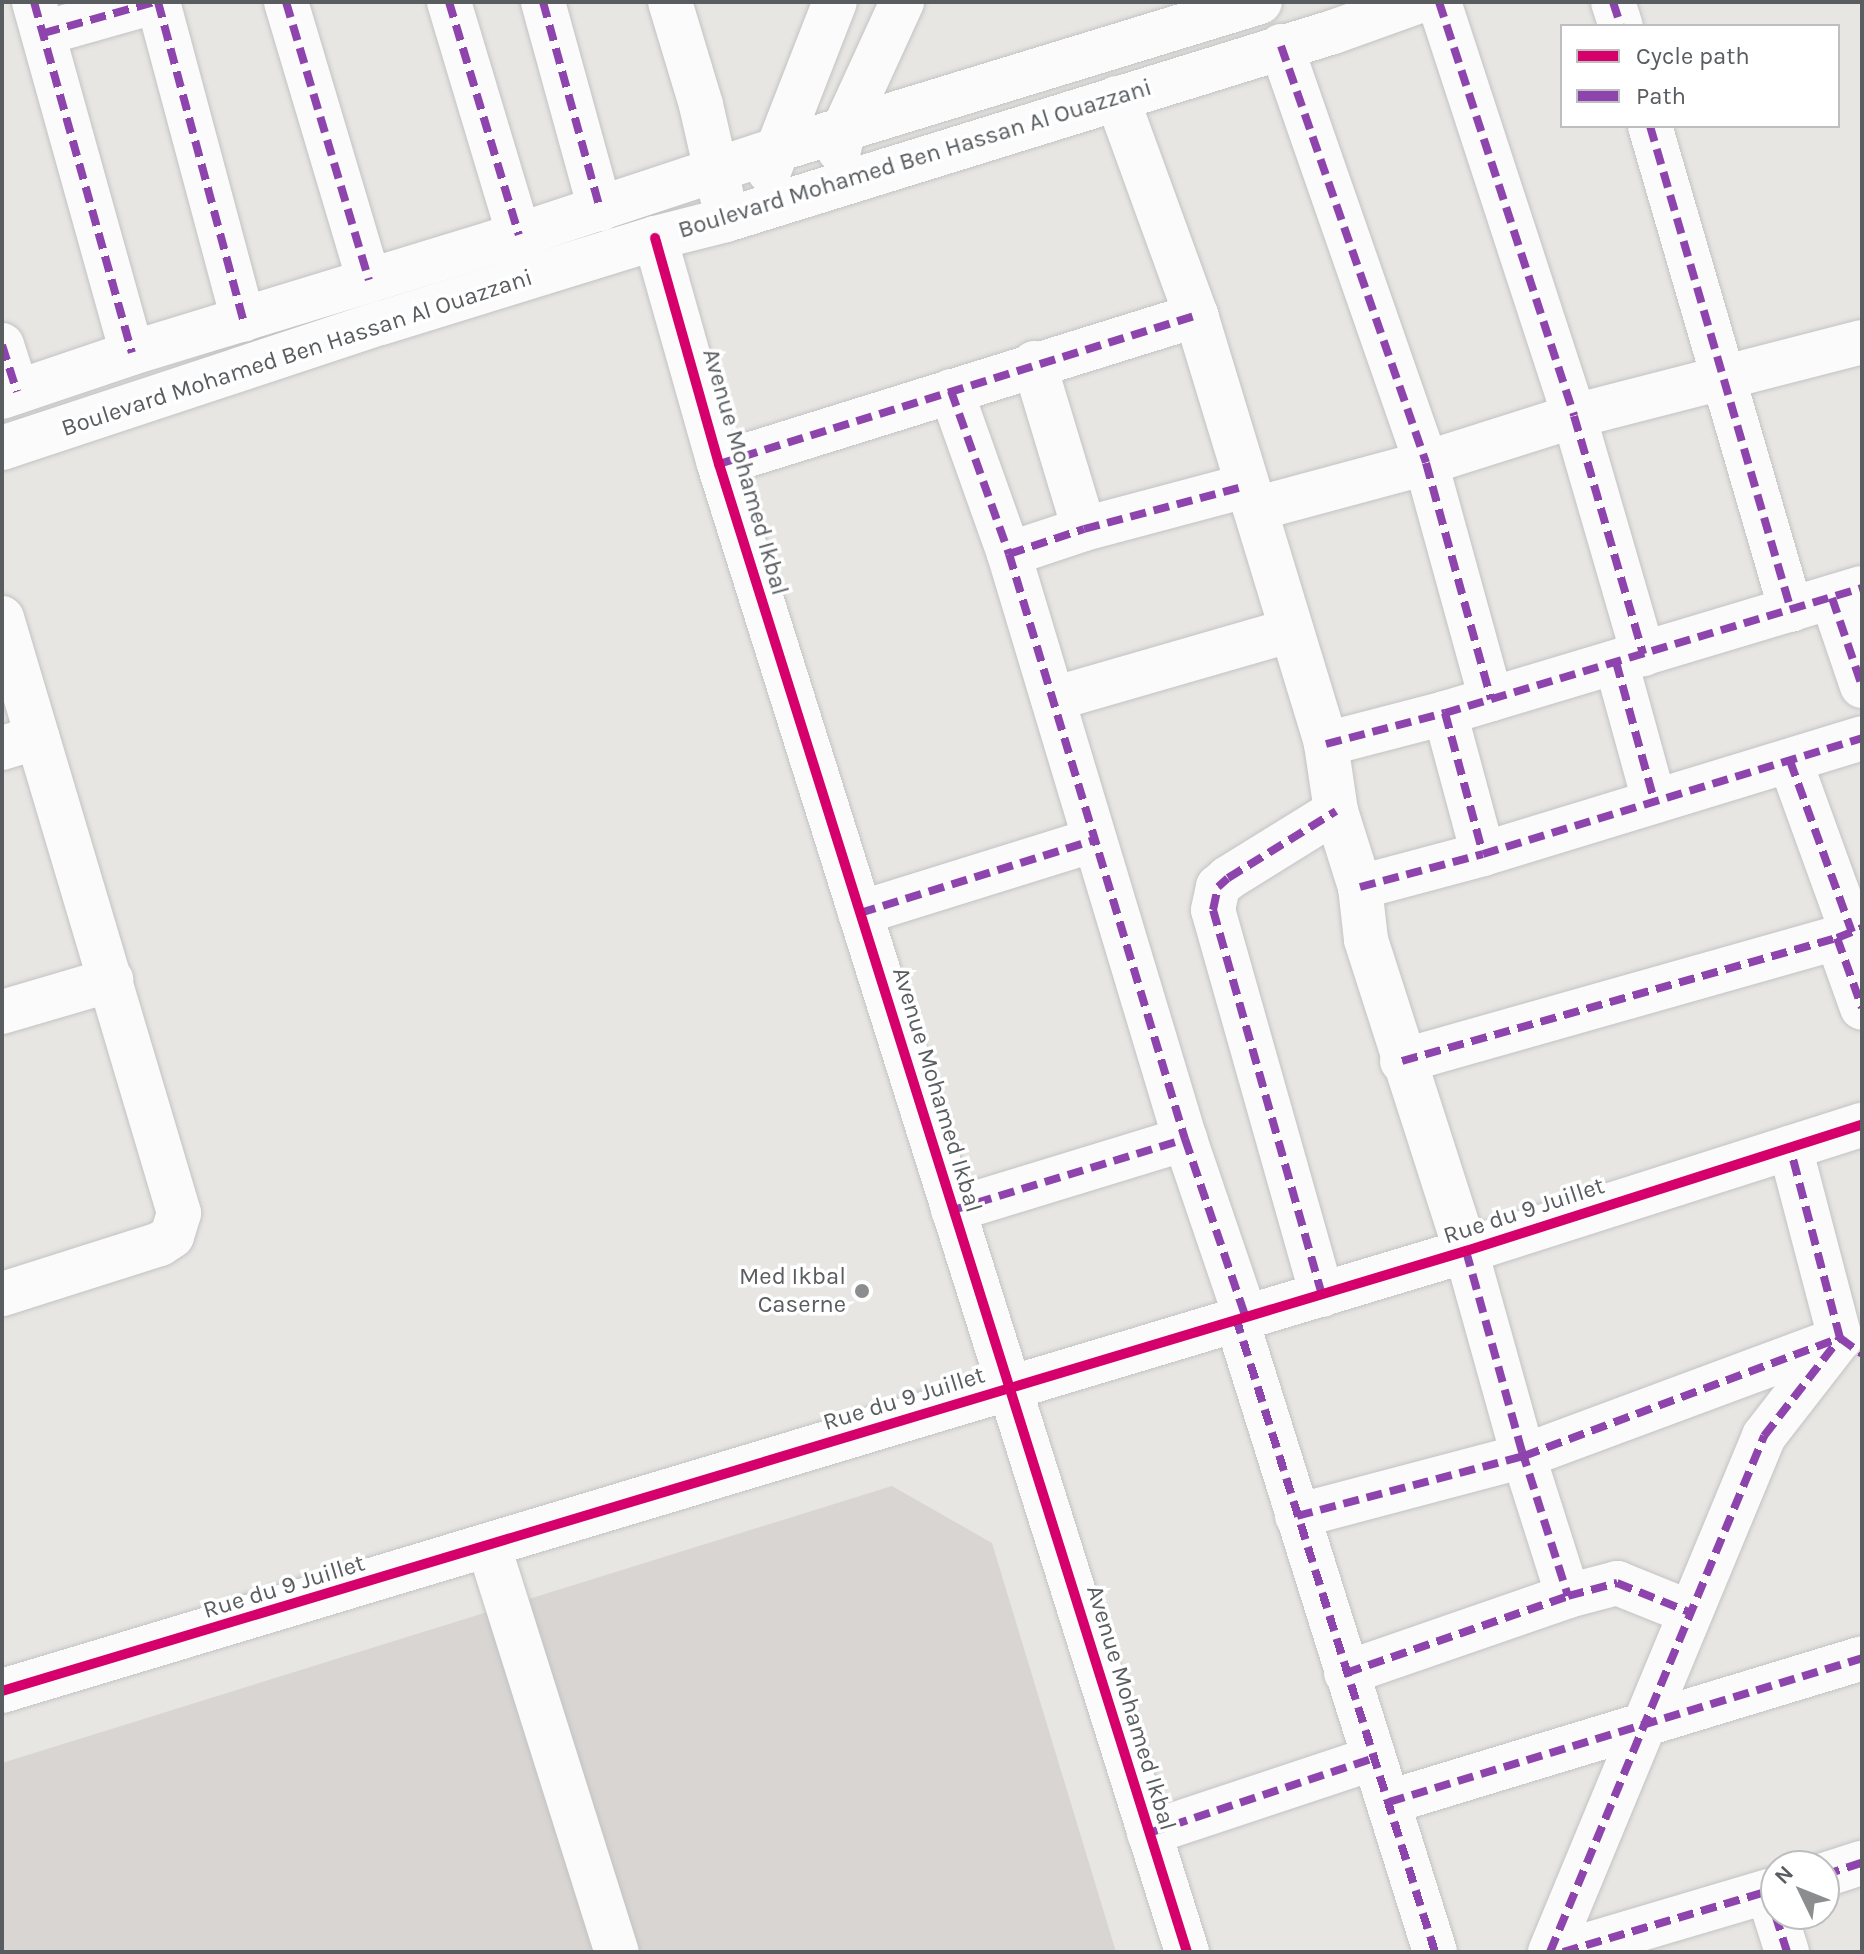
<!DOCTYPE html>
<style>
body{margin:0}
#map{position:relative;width:1864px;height:1954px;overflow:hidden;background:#e8e6e3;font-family:Karla,sans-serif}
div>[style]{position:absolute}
.industrial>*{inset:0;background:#d8d5d3}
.roads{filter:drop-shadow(0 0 2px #c2c3c3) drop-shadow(0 0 2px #c2c3c3)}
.minor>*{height:44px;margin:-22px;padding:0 22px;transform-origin:22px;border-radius:22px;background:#fcfbfb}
.quiet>*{height:8px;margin-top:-4px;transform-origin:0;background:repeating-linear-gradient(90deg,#8e44ad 0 16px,transparent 0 24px)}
.cycleway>*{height:10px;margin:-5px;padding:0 5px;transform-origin:5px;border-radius:5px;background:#d6006c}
.dots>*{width:22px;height:22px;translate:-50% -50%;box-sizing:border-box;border:4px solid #fff;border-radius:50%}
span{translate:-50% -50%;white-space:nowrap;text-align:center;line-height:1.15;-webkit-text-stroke:7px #fff;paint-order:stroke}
.street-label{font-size:24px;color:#595d60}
.poi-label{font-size:24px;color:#595d60}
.right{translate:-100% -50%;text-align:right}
.frame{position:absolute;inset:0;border:4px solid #595d60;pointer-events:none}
.legend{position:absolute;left:1560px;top:24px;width:280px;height:104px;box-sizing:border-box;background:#fff;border:2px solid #bdbebf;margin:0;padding:10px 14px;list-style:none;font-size:24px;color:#595d60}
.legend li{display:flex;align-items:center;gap:16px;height:40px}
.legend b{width:40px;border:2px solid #bdbebf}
.north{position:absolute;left:1760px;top:1850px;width:80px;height:80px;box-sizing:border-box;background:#fff;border:2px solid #bdbebf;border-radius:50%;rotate:313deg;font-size:22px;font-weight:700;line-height:32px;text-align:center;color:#595d60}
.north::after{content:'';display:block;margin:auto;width:28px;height:36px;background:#8b8d8e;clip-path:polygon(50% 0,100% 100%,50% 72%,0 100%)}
</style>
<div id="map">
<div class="industrial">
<i style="clip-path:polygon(892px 1486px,992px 1543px,1116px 1952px,2px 1952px,2px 1763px)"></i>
</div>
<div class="roads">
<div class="minor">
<i style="left:34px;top:2px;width:364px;rotate:74.4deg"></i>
<i style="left:158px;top:2px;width:329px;rotate:75deg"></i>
<i style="left:286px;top:2px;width:290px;rotate:73.4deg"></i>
<i style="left:449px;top:2px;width:243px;rotate:73.3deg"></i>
<i style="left:543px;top:2px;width:215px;rotate:74.6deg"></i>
<i style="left:670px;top:2px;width:108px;rotate:73.2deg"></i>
<i style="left:701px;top:105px;width:94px;rotate:77.1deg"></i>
<i style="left:1439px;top:2px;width:435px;rotate:71.9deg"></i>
<i style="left:1574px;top:416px;width:248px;rotate:73.8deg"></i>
<i style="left:1613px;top:2px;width:25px;rotate:72deg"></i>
<i style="left:44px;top:33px;width:114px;rotate:-15.7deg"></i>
<i style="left:1281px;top:46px;width:441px;rotate:70.8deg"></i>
<i style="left:1426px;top:463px;width:245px;rotate:74.6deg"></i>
<i style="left:1117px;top:98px;width:231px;rotate:70deg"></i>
<i style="left:1196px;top:315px;width:448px;rotate:73.1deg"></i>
<i style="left:1326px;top:744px;width:68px;rotate:81.5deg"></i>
<i style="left:1336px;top:811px;width:80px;rotate:72.5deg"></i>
<i style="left:1360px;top:887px;width:53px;rotate:83.5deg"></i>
<i style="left:1366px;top:940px;width:327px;rotate:72.2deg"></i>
<i style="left:1466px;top:1251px;width:208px;rotate:74.4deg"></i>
<i style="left:1522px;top:1451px;width:152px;rotate:72.4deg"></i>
<i style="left:1650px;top:126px;width:504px;rotate:73.76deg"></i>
<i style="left:839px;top:150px;width:19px;rotate:-78deg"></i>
<i style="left:843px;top:131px;width:142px;rotate:-65.4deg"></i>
<i style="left:769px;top:171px;width:181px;rotate:-68.7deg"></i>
<i style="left:655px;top:238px;width:235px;rotate:74.2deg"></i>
<i style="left:719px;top:464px;width:1560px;rotate:72.54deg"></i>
<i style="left:2px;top:345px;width:49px;rotate:72.3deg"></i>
<i style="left:1034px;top:363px;width:173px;rotate:73.2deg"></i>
<i style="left:951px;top:391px;width:173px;rotate:70.4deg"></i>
<i style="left:1009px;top:554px;width:611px;rotate:73.26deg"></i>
<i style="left:2px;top:397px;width:137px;rotate:-18.7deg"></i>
<i style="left:132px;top:353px;width:405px;rotate:-17deg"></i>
<i style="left:519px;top:235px;width:271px;rotate:-18.3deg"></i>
<i style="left:776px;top:150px;width:506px;rotate:-17deg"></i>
<i style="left:2px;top:448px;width:399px;rotate:-18.3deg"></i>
<i style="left:381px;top:323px;width:287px;rotate:-17.2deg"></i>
<i style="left:655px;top:238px;width:73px;rotate:-14.2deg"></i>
<i style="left:726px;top:220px;width:635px;rotate:-17.21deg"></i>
<i style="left:1333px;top:32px;width:89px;rotate:-19.7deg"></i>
<i style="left:719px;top:464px;width:500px;rotate:-17.3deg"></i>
<i style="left:1255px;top:509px;width:177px;rotate:-15.1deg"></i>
<i style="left:1426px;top:463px;width:155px;rotate:-17.6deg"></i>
<i style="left:1574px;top:416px;width:297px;rotate:-14.4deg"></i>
<i style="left:1009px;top:554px;width:79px;rotate:-18.4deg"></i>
<i style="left:1084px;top:529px;width:168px;rotate:-14.9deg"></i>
<i style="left:1832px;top:598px;width:93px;rotate:71.2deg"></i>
<i style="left:2px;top:618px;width:621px;rotate:73.43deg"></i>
<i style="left:179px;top:1213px;width:24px;rotate:107deg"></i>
<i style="left:172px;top:1236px;width:14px;rotate:146deg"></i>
<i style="left:160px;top:1244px;width:166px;rotate:162.4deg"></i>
<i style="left:1616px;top:662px;width:143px;rotate:74.6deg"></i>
<i style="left:1053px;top:699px;width:246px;rotate:-16.1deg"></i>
<i style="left:1445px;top:713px;width:146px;rotate:74.9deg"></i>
<i style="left:1326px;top:744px;width:123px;rotate:-14.6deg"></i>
<i style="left:1445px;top:713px;width:435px;rotate:-16.7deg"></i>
<i style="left:2px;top:748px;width:37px;rotate:-17deg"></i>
<i style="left:1790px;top:761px;width:182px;rotate:70.1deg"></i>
<i style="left:1360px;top:887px;width:127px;rotate:-15deg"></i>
<i style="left:1483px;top:854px;width:396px;rotate:-17deg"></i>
<i style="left:860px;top:913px;width:245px;rotate:-17.3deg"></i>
<i style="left:1837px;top:938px;width:74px;rotate:70.3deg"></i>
<i style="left:2px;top:1012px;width:114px;rotate:-16.4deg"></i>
<i style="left:1402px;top:1061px;width:452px;rotate:-15.8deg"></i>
<i style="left:1837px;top:938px;width:27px;rotate:-22deg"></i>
<i style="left:953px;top:1210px;width:243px;rotate:-17deg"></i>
<i style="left:1185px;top:1139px;width:186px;rotate:71.2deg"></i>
<i style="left:1322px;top:1295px;width:400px;rotate:-105.8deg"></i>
<i style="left:1213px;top:910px;width:24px;rotate:-78deg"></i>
<i style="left:1218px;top:887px;width:13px;rotate:-42deg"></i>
<i style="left:1228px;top:878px;width:127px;rotate:-31.8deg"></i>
<i style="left:1236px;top:1318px;width:664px;rotate:72.57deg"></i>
<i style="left:1297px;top:1516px;width:235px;rotate:-14.8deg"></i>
<i style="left:1524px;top:1456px;width:338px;rotate:-20.4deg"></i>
<i style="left:489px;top:1547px;width:425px;rotate:72.5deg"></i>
<i style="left:1346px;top:1673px;width:235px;rotate:-19.1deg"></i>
<i style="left:1568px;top:1596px;width:51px;rotate:-14.9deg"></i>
<i style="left:1617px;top:1583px;width:78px;rotate:21.9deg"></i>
<i style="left:2px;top:1691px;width:1529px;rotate:-16.73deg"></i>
<i style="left:1466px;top:1251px;width:416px;rotate:-17.7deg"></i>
<i style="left:1389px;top:1802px;width:494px;rotate:-16.9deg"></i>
<i style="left:1149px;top:1833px;width:235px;rotate:-18.4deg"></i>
<i style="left:1824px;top:1875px;width:40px;rotate:-18deg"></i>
<i style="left:1768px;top:1892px;width:63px;rotate:72.4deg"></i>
<i style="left:1550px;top:1952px;width:559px;rotate:-67.47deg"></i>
<i style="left:1764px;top:1436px;width:124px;rotate:-52.2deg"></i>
<i style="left:1840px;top:1338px;width:197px;rotate:-104.7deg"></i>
<i style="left:1563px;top:1952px;width:222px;rotate:-16.5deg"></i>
</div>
</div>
<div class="quiet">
<i style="left:34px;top:2px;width:364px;rotate:74.4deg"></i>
<i style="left:158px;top:2px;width:329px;rotate:75deg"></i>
<i style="left:286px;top:2px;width:290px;rotate:73.4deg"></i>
<i style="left:449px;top:2px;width:243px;rotate:73.3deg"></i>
<i style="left:543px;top:2px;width:215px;rotate:74.6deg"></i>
<i style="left:1439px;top:2px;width:435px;rotate:71.9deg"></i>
<i style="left:1574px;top:416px;width:248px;rotate:73.8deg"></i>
<i style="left:1613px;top:2px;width:25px;rotate:72deg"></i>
<i style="left:44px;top:33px;width:114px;rotate:-15.7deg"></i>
<i style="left:1281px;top:46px;width:441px;rotate:70.8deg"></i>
<i style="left:1426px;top:463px;width:245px;rotate:74.6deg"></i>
<i style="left:1650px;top:126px;width:504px;rotate:73.76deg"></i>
<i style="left:2px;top:345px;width:49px;rotate:72.3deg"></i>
<i style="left:951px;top:391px;width:173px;rotate:70.4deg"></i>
<i style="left:1009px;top:554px;width:611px;rotate:73.26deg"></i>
<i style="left:719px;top:464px;width:500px;rotate:-17.3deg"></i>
<i style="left:1009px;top:554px;width:79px;rotate:-18.4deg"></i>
<i style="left:1084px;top:529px;width:168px;rotate:-14.9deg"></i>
<i style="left:1832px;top:598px;width:93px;rotate:71.2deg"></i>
<i style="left:1616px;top:662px;width:143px;rotate:74.6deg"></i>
<i style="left:1445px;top:713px;width:146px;rotate:74.9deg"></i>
<i style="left:1326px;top:744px;width:123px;rotate:-14.6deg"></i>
<i style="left:1445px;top:713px;width:435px;rotate:-16.7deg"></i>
<i style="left:1790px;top:761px;width:182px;rotate:70.1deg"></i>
<i style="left:1360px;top:887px;width:127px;rotate:-15deg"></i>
<i style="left:1483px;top:854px;width:396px;rotate:-17deg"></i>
<i style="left:860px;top:913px;width:245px;rotate:-17.3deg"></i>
<i style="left:1837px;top:938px;width:74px;rotate:70.3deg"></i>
<i style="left:1402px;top:1061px;width:452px;rotate:-15.8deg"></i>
<i style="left:1837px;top:938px;width:27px;rotate:-22deg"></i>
<i style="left:953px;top:1210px;width:243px;rotate:-17deg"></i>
<i style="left:1185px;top:1139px;width:186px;rotate:71.2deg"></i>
<i style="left:1466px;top:1251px;width:208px;rotate:74.4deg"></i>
<i style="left:1522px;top:1451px;width:152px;rotate:72.4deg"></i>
<i style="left:1322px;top:1295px;width:400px;rotate:-105.8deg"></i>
<i style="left:1213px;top:910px;width:24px;rotate:-78deg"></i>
<i style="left:1218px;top:887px;width:13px;rotate:-42deg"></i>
<i style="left:1228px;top:878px;width:127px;rotate:-31.8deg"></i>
<i style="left:1236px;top:1318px;width:664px;rotate:72.57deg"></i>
<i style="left:1297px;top:1516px;width:235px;rotate:-14.8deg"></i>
<i style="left:1524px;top:1456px;width:337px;rotate:-20.5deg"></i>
<i style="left:1840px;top:1338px;width:27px;rotate:36deg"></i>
<i style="left:1346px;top:1673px;width:235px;rotate:-19.1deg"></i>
<i style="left:1568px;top:1596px;width:51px;rotate:-14.9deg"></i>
<i style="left:1617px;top:1583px;width:78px;rotate:21.9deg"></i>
<i style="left:1389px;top:1802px;width:494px;rotate:-16.9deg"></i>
<i style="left:1149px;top:1833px;width:235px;rotate:-18.4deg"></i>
<i style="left:1824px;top:1875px;width:40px;rotate:-18deg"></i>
<i style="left:1768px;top:1892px;width:63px;rotate:72.4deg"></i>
<i style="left:1550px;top:1952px;width:559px;rotate:-67.47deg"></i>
<i style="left:1764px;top:1436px;width:124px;rotate:-52.2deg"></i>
<i style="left:1840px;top:1338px;width:197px;rotate:-104.7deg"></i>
<i style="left:1563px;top:1952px;width:222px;rotate:-16.5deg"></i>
</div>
<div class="cycleway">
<i style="left:655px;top:238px;width:235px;rotate:74.2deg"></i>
<i style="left:719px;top:464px;width:1560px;rotate:72.54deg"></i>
<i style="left:2px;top:1691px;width:1529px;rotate:-16.73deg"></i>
<i style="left:1466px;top:1251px;width:416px;rotate:-17.7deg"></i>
</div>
<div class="dots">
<i style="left:862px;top:1291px;background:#8b8d8e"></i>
</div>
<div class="street-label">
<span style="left:915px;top:159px;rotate:-17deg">Boulevard Mohamed Ben Hassan Al Ouazzani</span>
<span style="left:297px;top:353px;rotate:-18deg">Boulevard Mohamed Ben Hassan Al Ouazzani</span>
<span style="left:745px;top:472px;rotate:74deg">Avenue Mohamed Ikbal</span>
<span style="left:937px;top:1090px;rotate:73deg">Avenue Mohamed Ikbal</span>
<span style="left:1524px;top:1211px;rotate:-18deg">Rue du 9 Juillet</span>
<span style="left:904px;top:1399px;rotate:-17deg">Rue du 9 Juillet</span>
<span style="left:284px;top:1587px;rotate:-17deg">Rue du 9 Juillet</span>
<span style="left:1131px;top:1708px;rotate:73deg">Avenue Mohamed Ikbal</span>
</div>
<div class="poi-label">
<span class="right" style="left:846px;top:1291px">Med Ikbal<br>Caserne</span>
</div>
<div class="frame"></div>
<ul class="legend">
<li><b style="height:10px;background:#d6006c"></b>Cycle path</li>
<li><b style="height:10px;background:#8e44ad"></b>Path</li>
</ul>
<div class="north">N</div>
</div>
